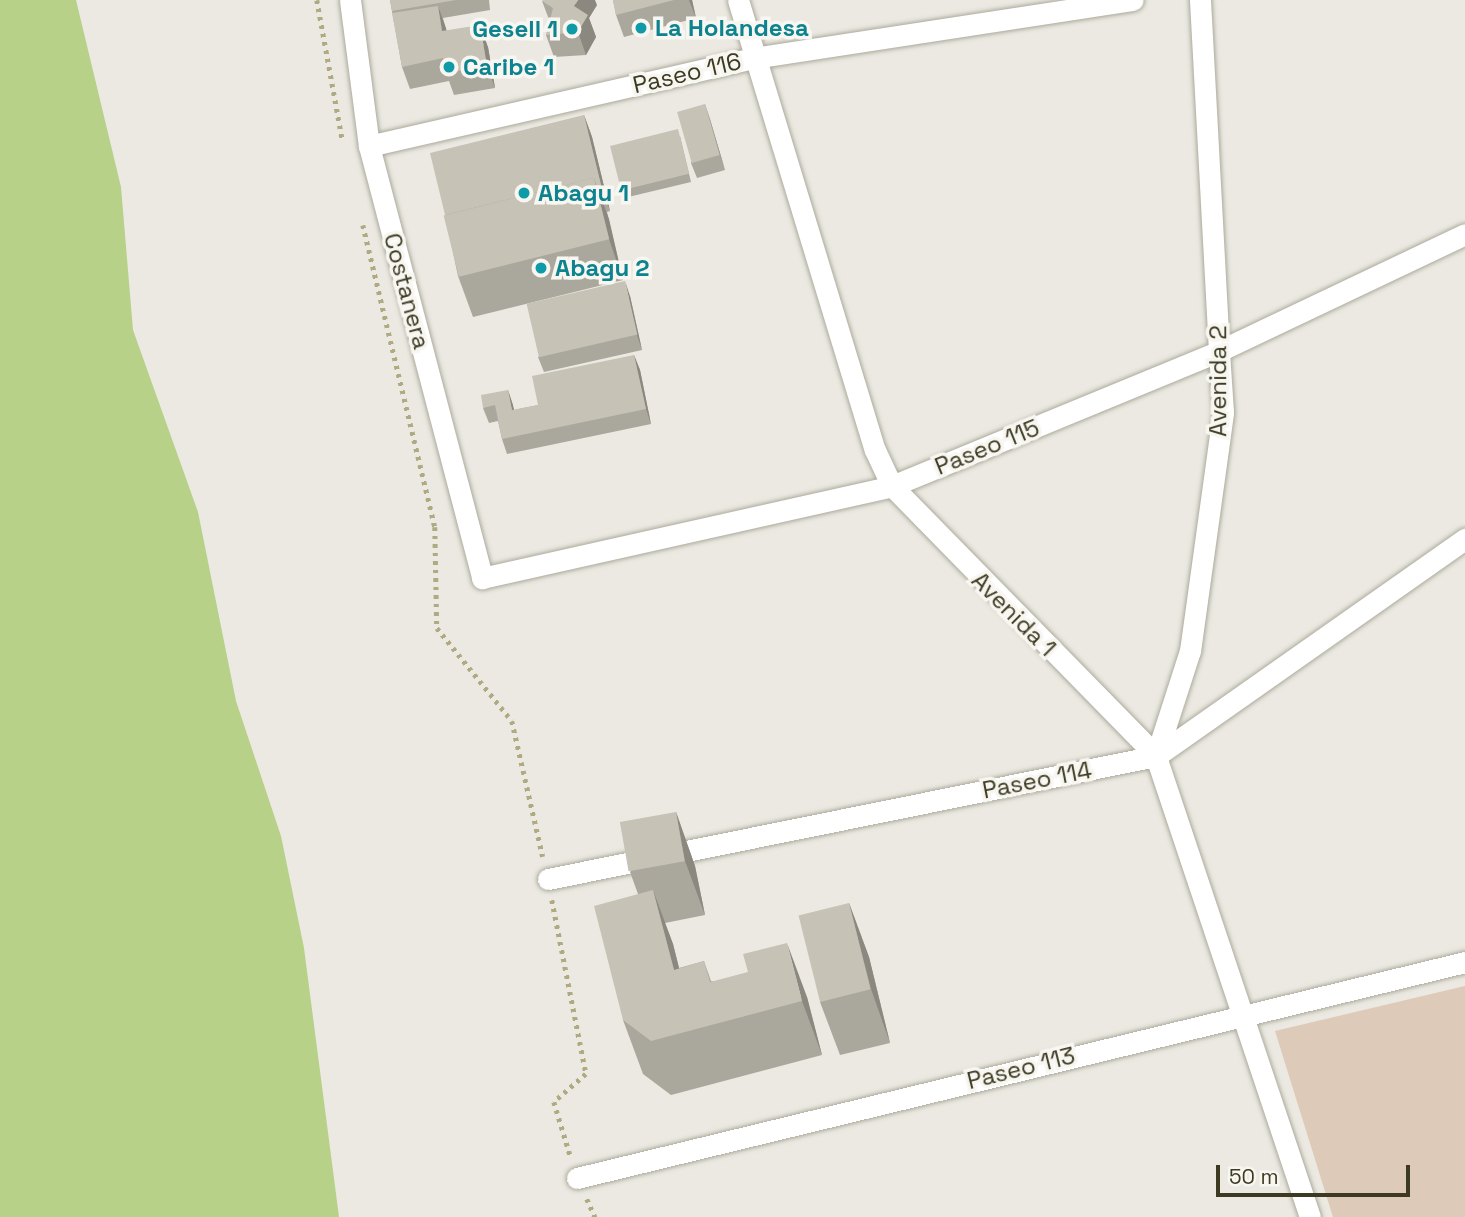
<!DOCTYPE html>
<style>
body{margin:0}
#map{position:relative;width:1465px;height:1217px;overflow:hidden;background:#ebe9e1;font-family:"Space Grotesk",sans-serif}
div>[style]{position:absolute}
.green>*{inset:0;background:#ddcab9}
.water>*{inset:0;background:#b7d188}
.path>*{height:4.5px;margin-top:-2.25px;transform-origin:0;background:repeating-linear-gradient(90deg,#afaa81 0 3.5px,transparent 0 8.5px)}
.roads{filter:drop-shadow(0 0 2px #acaa9c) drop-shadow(0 0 2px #acaa9c)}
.street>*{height:21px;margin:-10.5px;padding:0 10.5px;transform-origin:10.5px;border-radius:10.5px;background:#fff}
.secondary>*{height:21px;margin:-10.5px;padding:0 10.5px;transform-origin:10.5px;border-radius:10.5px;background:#fff}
.wall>*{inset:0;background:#aaa79d}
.shaded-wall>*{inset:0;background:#8b887f}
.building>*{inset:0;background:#c6c2b6;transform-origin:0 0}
.dots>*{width:19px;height:19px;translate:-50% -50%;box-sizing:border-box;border:4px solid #f8f6f1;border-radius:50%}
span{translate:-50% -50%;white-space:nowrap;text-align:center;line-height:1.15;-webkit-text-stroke:7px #f8f6f1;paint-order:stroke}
.culture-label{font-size:24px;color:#0d838f;font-weight:700}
.left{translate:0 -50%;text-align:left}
.right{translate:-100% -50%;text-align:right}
.street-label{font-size:24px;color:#3c3a21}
.scale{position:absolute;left:1216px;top:1165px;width:194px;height:32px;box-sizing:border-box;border:4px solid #3c3a21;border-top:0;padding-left:9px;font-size:21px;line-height:24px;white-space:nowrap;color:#3c3a21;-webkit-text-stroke:5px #f8f6f1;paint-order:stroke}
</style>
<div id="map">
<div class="green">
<i style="clip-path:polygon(1465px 986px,1465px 1217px,1333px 1217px,1275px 1031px)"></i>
</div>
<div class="water">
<i style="clip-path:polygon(0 0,76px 0,121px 187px,133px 330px,198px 512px,236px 701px,281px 836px,304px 948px,339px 1217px,0 1217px)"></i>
</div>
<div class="path">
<i style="left:317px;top:0;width:140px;rotate:79.7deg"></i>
<i style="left:363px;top:225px;width:310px;rotate:76.6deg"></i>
<i style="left:435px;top:527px;width:101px;rotate:88.9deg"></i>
<i style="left:437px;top:628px;width:119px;rotate:51.1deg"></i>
<i style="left:512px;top:721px;width:139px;rotate:77.2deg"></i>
<i style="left:552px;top:900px;width:177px;rotate:78.9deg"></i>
<i style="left:586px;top:1074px;width:43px;rotate:138.8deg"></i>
<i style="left:554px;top:1102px;width:59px;rotate:73.1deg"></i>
<i style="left:587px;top:1199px;width:20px;rotate:66deg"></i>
</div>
<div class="roads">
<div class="street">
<i style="left:350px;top:0;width:147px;rotate:82.6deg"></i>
<i style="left:369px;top:146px;width:447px;rotate:75.3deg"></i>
<i style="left:482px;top:578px;width:420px;rotate:-12.6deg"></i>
<i style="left:892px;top:486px;width:354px;rotate:-22.4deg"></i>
<i style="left:1219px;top:351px;width:352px;rotate:-93.1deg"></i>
<i style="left:738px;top:0;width:470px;rotate:73.1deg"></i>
<i style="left:875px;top:450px;width:40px;rotate:65deg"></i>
<i style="left:892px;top:486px;width:378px;rotate:45.6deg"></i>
<i style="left:369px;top:146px;width:394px;rotate:-12.9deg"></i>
<i style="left:753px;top:58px;width:384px;rotate:-8.7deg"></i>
<i style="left:548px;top:879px;width:620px;rotate:-11.44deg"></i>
<i style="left:1156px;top:756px;width:378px;rotate:-35.1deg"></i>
<i style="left:577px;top:1178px;width:914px;rotate:-13.67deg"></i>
</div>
<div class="secondary">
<i style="left:1310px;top:1217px;width:486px;rotate:-108.5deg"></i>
<i style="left:1156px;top:756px;width:110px;rotate:-72.1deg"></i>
<i style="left:1190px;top:651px;width:241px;rotate:-82.1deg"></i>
<i style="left:1223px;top:412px;width:61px;rotate:-93.8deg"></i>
<i style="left:1219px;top:351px;width:272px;rotate:-25.4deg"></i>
</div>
</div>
<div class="wall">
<i style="clip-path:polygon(390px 0,489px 0,490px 10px,443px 18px,446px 30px,488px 47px,495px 88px,454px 95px,449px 81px,410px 89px,402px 67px)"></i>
<i style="clip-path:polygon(613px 0,692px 0,696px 18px,624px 37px,616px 15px)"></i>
<i style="clip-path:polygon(542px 1px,597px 5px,589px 18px,596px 37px,586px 55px,554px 57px,546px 35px,550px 22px)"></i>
<i style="clip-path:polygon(705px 104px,725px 170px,697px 178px,691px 163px)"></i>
<i style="clip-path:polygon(584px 115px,592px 137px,610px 211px,607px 212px,623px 280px,473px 317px,458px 276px,445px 215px)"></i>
<i style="clip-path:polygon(680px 136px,691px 182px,624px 198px,621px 191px)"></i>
<i style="clip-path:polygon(630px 296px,642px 350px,544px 372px,538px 357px)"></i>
<i style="clip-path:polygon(634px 355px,640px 370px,651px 424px,507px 454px,502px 439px,498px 421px,489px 423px,483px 408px,508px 390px,514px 410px,538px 405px)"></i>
<i style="clip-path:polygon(676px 812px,695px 866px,705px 915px,665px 923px,673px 944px,679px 968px,704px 961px,711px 981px,807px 997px,822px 1055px,671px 1095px,643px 1074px,623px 1020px,638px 894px,630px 872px)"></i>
<i style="clip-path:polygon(849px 903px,869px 957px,890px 1043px,840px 1055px,820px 1002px)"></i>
</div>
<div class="shaded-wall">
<i style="clip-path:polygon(578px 0,595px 0,597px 5px,589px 18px,596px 37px,586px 55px,578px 32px,574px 6px)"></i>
<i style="clip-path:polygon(689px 0,692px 0,696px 18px)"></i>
<i style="clip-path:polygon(438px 6px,446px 28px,450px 53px,442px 31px)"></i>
<i style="clip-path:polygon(480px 25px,488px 47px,495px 88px,487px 66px)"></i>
<i style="clip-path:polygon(705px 104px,710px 119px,725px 170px,720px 155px)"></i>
<i style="clip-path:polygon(584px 115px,592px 137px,610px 211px,602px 189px)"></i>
<i style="clip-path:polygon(594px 178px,609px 219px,623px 280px,609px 239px)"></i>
<i style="clip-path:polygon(625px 281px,630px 296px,642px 350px,637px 335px)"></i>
<i style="clip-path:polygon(634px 355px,640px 370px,651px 424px,646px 409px)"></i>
<i style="clip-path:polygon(508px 390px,513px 405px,517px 425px,512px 410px)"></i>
<i style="clip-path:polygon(676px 812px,695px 866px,705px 915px,685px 861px)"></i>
<i style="clip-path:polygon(653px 890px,673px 944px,693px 1024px,674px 970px)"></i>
<i style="clip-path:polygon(849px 903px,869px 957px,890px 1043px,871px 989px)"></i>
<i style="clip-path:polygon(787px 943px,807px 997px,822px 1055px,802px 1001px)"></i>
</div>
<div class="building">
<i style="clip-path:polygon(390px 0,456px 0,392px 11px)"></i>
<i style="clip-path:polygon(543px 0,578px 0,574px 6px,588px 15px,578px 32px,546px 35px,553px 8px,542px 1px)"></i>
<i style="clip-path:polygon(613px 0,674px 0,616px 15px)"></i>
<i style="clip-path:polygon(438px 6px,442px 31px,480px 25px,487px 66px,446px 73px,443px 58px,402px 67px,392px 13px)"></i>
<i style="left:705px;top:104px;width:53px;height:29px;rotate:74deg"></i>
<i style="clip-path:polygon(584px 115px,602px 189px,598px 190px,594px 178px,445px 215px,430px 153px)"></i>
<i style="left:678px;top:129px;width:46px;height:70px;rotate:76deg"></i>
<i style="left:594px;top:178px;width:63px;height:155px;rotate:76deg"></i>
<i style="left:625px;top:281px;width:55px;height:101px;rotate:77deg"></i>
<i style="clip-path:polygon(634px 355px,646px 409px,502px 439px,495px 405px,483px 408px,481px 395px,508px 390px,512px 410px,538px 405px,532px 376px)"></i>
<i style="left:676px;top:812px;width:50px;height:57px;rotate:80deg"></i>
<i style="clip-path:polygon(653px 890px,674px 970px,704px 961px,710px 982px,748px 972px,743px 954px,787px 943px,802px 1001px,651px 1041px,623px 1020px,594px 906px)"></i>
<i style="left:849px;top:903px;width:89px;height:52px;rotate:76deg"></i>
</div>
<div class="dots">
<i style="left:641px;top:28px;background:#0f9aa8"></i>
<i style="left:572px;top:29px;background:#0f9aa8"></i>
<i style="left:449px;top:67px;background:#0f9aa8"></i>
<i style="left:524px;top:193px;background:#0f9aa8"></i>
<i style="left:541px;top:268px;background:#0f9aa8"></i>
</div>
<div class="culture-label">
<span class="left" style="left:655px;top:28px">La Holandesa</span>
<span class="right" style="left:558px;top:29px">Gesell 1</span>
<span class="left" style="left:463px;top:67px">Caribe 1</span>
<span class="left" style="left:538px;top:193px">Abagu 1</span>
<span class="left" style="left:555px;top:268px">Abagu 2</span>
</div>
<div class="street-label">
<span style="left:687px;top:73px;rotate:-13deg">Paseo 116</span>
<span style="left:407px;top:291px;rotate:75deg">Costanera</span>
<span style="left:1218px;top:381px;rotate:-90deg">Avenida 2</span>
<span style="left:987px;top:447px;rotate:-22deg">Paseo 115</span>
<span style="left:1014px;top:614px;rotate:45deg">Avenida 1</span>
<span style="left:1037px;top:780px;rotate:-11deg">Paseo 114</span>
<span style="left:1021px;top:1068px;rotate:-14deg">Paseo 113</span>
</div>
<div class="scale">50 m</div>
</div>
